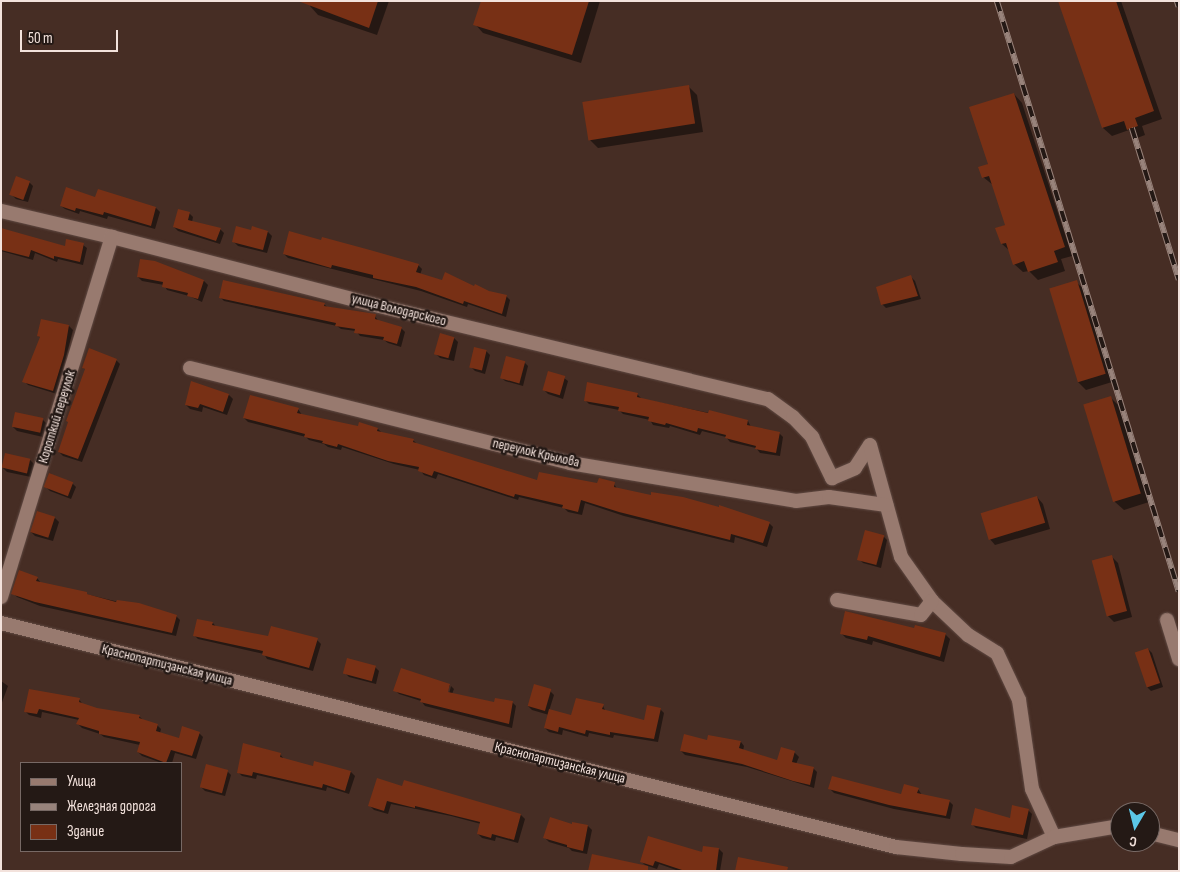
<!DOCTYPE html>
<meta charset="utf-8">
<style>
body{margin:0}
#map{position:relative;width:1180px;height:872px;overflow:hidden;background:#462d24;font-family:"Sofia Sans Condensed",sans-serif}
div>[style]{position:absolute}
.shadow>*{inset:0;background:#0007}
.building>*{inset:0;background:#783015;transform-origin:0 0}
.roads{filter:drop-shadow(0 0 1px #604a43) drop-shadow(0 0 1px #604a43)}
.minor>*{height:14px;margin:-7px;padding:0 7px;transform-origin:7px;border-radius:7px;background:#987a6f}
.rail>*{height:5.5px;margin-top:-2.75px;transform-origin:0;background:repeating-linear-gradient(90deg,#241915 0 11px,#98837b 0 22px);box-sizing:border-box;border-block:1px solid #98837b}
span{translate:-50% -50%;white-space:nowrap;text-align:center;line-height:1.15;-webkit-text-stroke:5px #241915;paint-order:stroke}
.street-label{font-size:14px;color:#f3e2dc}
.frame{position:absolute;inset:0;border:2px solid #f3e2dc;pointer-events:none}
.legend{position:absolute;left:20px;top:762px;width:162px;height:90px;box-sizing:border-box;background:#241915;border:1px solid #776965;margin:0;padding:6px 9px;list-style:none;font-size:15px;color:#f3e2dc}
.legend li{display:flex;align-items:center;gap:10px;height:25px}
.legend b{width:25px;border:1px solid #776965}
.north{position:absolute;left:1110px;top:802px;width:50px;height:50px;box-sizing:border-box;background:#241915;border:1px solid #776965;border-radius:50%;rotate:188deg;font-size:14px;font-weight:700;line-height:20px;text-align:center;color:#f3e2dc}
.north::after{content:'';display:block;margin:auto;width:18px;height:22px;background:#5bc7e7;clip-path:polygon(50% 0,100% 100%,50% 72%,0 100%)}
.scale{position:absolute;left:20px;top:30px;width:98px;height:22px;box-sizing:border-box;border:2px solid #f3e2dc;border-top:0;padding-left:6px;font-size:15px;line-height:18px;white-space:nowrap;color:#f3e2dc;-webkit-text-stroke:4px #241915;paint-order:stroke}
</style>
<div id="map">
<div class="shadow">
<i style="clip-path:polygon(312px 1px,389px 1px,377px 35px,318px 15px,310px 6px)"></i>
<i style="clip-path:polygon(482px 1px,600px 1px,581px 63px,483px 33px,475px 24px)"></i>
<i style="clip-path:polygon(1060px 1px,1121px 1px,1162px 119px,1142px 126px,1145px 135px,1137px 138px,1129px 130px,1112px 136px,1103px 128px)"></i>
<i style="clip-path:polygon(688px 86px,697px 95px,703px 132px,598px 148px,590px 140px)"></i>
<i style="clip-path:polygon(1014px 94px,1022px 103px,1072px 256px,1061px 259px,1065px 271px,1038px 280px,1029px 271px,1023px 272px,1014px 264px,1011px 252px,1002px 244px,997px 228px,1006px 225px,993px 185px,983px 177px)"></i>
<i style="clip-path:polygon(29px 182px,33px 186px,28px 202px,16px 199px,12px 195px)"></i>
<i style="clip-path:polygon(96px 199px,156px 208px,160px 212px,155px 229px,108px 216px,107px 219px,80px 211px,79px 214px,65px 209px,61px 206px)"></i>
<i style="clip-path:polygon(189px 213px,193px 217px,192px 222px,220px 229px,224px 233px,220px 244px,178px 231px,174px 227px)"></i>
<i style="clip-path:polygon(253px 228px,268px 232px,272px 236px,267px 253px,238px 246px,234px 242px,252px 232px)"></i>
<i style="clip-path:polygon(1px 229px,66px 247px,83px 245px,87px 248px,83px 265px,58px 259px,57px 262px,35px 253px,33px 260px,1px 251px)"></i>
<i style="clip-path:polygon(284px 254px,418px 265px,422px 269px,420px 275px,506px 296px,510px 300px,506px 317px,468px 304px,467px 307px,421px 291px,288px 258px)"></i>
<i style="clip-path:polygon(138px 277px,204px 281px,208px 285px,202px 302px,189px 296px,167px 290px,164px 285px,142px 281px)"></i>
<i style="clip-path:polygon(911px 277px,915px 281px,921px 299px,886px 308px,882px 304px)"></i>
<i style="clip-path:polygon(1076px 282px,1085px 290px,1112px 382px,1086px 390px,1078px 382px)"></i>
<i style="clip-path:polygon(220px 297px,324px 304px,328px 308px,375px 316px,379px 322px,401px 328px,405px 332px,401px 347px,388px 343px,384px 340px,360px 336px,356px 331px,341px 329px,337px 326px,224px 301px)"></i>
<i style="clip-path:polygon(42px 320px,69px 326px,73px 330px,57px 394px,28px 385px,24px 381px,41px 338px,38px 336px)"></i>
<i style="clip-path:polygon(440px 335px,454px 338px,458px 342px,454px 361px,440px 358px,436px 354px)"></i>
<i style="clip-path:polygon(486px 351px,490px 355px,485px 374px,475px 371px,471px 367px)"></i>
<i style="clip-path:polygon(116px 360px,120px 364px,82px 462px,63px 456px,59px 452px,86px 370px,83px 368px)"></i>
<i style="clip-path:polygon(524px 362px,528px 366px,523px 386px,505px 381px,501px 377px)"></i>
<i style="clip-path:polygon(564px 378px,568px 381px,563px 399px,548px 394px,544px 390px)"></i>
<i style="clip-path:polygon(637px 394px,642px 399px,748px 421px,751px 427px,779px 433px,783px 437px,780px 456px,760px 453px,756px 448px,730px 442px,726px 437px,702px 431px,700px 435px,670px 426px,669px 428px,653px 425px,650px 420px,623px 414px,619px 410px,589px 404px,585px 400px)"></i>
<i style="clip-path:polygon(229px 395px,233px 399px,227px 415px,203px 407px,202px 412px,190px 409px,186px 405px)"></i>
<i style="clip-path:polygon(1111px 398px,1119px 406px,1149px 502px,1124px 510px,1115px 502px,1084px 405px)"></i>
<i style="clip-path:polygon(298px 409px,302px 415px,359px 428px,360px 424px,378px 429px,382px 433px,413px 440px,417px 444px,538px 482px,614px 484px,618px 490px,769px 523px,773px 527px,767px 547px,735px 537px,734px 543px,624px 516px,585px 503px,582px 515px,568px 512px,564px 508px,519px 497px,518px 500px,438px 474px,436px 479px,424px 475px,420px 470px,394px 464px,342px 447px,341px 450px,328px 447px,324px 444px,309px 440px,306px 437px,248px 422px,244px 418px)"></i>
<i style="clip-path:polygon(42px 419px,46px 423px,43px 437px,17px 431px,13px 427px)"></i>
<i style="clip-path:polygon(6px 455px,30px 460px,34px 464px,31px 477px,7px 472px,3px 468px)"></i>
<i style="clip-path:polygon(72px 483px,76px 487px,71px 499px,50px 491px,46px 487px)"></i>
<i style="clip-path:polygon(1037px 497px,1043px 504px,1050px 529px,995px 545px,989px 538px)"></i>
<i style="clip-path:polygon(55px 518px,59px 522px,53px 541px,35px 536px,31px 532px)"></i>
<i style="clip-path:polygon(883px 536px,887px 540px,881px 568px,863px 563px,859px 559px)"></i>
<i style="clip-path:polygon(1112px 557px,1118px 563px,1132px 617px,1114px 622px,1107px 615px)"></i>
<i style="clip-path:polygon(37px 578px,41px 583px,176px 616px,180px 620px,176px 636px,40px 606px,17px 597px,13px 593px)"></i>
<i style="clip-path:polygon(213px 623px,217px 628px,268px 638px,317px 640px,321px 644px,313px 671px,267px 659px,264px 654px,198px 639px,194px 635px)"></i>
<i style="clip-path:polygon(915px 629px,945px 634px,950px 639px,944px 662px,873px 641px,872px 645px,846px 638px,841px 633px)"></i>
<i style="clip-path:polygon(1148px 649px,1152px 653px,1163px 687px,1151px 691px,1147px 687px)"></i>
<i style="clip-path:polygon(375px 667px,379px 671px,376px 684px,349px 677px,345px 673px)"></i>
<i style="clip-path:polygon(1px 681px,8px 686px,1px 705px)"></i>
<i style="clip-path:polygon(450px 685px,445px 698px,448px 698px,451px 686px,454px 689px,452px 694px,495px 703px,512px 702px,516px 706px,512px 728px,425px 706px,421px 701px,399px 694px,395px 690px)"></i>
<i style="clip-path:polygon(550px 691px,554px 695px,549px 711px,572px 717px,603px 706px,606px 712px,644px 721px,660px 709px,664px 713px,658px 742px,614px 735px,613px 738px,589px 733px,588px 737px,563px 730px,562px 735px,549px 732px,545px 728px,549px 715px,532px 710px,528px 706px)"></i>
<i style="clip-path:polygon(79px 699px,83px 705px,97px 710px,139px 716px,143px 720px,157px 725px,161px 729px,160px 733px,180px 739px,199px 733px,203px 737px,196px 759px,175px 753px,172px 763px,162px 763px,142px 756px,138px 752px,140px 745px,104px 737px,100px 734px,82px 728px,78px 724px,79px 720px,42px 712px,41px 718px,29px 715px,25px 711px)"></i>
<i style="clip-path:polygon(708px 742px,741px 742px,744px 746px,743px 751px,778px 762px,782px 749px,795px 753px,799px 757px,796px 764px,813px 768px,817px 772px,814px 788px,747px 767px,685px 755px,681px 751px)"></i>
<i style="clip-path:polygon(280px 754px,284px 759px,314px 768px,351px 772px,355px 776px,349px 794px,327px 787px,326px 791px,257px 775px,256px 779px,242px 776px,238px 772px)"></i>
<i style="clip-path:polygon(227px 771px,231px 775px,225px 796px,205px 791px,201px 787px)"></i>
<i style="clip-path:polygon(403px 788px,521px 815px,525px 819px,518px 843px,496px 837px,495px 841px,482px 838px,478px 834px,481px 824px,451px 816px,391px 804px,388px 814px,374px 810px,370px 806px)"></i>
<i style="clip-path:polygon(830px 789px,902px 795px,918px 789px,922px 795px,949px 801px,953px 805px,950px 819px,894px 809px,834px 793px)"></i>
<i style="clip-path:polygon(1028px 810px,1032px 814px,1027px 839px,976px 828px,972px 824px,1011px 819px)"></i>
<i style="clip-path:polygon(573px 825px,588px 826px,592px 830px,587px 854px,572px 851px,569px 848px,549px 842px,545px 838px)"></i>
<i style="clip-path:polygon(719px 849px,723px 853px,720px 871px,679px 871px,659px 864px,657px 869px,645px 865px,641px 861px,703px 854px)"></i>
</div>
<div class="building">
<i style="clip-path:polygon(298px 1px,378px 1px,369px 28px)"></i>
<i style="clip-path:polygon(481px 1px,589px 1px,572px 55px,473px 25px)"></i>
<i style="clip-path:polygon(1058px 1px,1116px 1px,1154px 111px,1135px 118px,1138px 126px,1127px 130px,1124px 121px,1102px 128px)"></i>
<i style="left:689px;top:85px;width:39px;height:108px;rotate:81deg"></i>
<i style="clip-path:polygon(1014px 93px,1065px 247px,1054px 251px,1058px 262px,1028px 272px,1024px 261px,1013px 265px,1006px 243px,1001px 244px,995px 228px,1005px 225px,989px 176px,982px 178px,978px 167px,988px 164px,969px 107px)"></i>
<i style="left:16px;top:176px;width:15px;height:20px;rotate:20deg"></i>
<i style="clip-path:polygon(66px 187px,95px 197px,98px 189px,156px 207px,151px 226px,104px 212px,103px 215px,76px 208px,75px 211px,60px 206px)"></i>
<i style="clip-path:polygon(178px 209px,190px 212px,188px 220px,221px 228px,216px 241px,173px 227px)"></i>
<i style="clip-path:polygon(236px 226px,251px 230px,252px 226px,268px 231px,263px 250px,232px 242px)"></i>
<i style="clip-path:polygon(1px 228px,65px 246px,66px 239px,84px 243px,80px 262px,54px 256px,54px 259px,31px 250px,29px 257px,1px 250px)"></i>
<i style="clip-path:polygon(289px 231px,321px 240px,322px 237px,370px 250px,419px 264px,416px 272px,442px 280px,445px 272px,474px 286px,475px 284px,489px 291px,507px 295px,502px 314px,464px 301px,463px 304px,416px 287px,373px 278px,373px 275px,332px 265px,331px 268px,283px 254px)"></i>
<i style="clip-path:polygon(140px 259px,155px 261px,204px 280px,198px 299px,187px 296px,188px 293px,162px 287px,163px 282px,137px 277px)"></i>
<i style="clip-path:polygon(911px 275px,918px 296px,881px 305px,876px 287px)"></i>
<i style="clip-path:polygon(223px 280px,325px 303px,324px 306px,376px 314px,375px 319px,402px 327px,397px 344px,383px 340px,384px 337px,354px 333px,355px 329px,335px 326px,336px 323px,219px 298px)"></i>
<i style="left:1077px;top:280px;width:98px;height:29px;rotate:73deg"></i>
<i style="clip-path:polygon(41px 319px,69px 325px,64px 355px,53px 391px,22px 382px,40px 337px,37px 336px)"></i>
<i style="left:440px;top:333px;width:15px;height:22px;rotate:16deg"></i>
<i style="left:474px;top:347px;width:13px;height:21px;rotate:13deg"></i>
<i style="clip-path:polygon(89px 348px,117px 359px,78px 459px,58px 452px,68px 422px,66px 421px,85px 369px,82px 368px)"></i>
<i style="left:506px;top:356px;width:20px;height:23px;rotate:15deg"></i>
<i style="left:548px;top:371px;width:18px;height:20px;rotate:16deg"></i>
<i style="clip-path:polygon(191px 381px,229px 394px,223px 412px,200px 404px,198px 408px,185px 405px)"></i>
<i style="clip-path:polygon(587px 382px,638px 393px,637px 397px,686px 408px,708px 413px,709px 410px,748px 420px,747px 425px,780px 432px,776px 453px,755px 449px,756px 446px,725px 438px,726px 435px,698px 428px,697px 432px,666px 423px,665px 425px,648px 421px,649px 417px,618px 411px,619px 407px,584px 401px)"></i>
<i style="clip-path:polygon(250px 395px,299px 408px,297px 413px,358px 426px,359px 422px,378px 428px,377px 431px,414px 439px,413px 442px,537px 480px,539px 472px,597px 483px,599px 478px,615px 482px,614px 487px,651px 495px,651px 492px,683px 497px,719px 507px,719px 505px,770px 522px,763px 543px,731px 534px,730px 540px,619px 512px,581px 500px,578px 512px,562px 508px,563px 505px,515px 494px,514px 497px,434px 471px,432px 476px,418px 471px,419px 467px,388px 461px,338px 444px,337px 447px,322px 443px,323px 441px,304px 437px,305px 434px,243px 418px)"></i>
<i style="left:1111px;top:396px;width:102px;height:29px;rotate:73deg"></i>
<i style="left:15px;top:412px;width:29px;height:15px;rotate:12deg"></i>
<i style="left:5px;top:453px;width:26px;height:15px;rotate:13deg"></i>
<i style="left:49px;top:473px;width:26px;height:15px;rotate:21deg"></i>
<i style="left:1037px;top:496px;width:28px;height:59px;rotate:73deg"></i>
<i style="left:37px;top:511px;width:19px;height:22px;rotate:18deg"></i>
<i style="left:865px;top:530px;width:20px;height:31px;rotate:15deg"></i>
<i style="left:1112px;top:555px;width:58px;height:21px;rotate:75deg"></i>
<i style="clip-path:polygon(19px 570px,38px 577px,36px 581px,87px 592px,87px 594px,116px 602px,117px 600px,139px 603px,177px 615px,172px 633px,35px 602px,11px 594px)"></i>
<i style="clip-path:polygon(845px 611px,914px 628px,915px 625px,946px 633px,940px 657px,868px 636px,867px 640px,840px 634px)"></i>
<i style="clip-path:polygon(197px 619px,213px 622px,212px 625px,268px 636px,271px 626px,318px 638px,309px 668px,262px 655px,263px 651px,193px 636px)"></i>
<i style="left:1148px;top:648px;width:37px;height:14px;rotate:71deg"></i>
<i style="left:347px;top:658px;width:30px;height:16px;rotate:15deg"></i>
<i style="clip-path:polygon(401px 668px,450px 684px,448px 692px,494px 702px,495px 698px,513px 701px,509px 724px,420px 702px,421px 699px,393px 691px)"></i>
<i style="left:534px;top:684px;width:18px;height:23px;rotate:16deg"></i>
<i style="clip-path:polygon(29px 689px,80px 698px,79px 702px,97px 708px,140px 715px,139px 718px,158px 724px,156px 731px,179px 738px,182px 726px,200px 732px,192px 756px,171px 750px,166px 763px,137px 752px,140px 742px,99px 734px,99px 731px,76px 724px,79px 718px,39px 709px,37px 714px,24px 712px)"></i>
<i style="clip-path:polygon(576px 698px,604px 704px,602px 709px,644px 720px,647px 705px,661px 708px,654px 739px,610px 732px,610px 735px,586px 730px,585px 734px,559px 727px,558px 732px,544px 728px,549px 709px,571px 715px)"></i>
<i style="clip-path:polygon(684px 734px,707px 740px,708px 735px,741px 741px,739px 748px,777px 760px,781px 747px,795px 751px,792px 762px,814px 767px,810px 785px,793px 781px,742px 764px,680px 751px)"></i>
<i style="clip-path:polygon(243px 743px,281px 753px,280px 757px,313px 766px,314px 761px,351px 771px,345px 791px,323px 784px,322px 788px,253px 772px,252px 776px,237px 773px)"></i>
<i style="left:206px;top:764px;width:23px;height:24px;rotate:15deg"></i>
<i style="clip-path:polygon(832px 776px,901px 794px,904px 784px,919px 788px,917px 793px,950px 800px,946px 816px,889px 805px,828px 789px)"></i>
<i style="clip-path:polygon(377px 778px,402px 786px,404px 780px,521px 814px,514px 840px,492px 834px,491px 838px,477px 834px,480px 822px,415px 806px,415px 808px,387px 801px,384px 811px,368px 806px)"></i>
<i style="clip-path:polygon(1012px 805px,1029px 809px,1023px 835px,971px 825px,975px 808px,1010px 818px)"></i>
<i style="clip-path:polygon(550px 817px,572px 824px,572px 822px,588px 825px,583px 851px,567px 847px,567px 845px,543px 838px)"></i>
<i style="clip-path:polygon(648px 836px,702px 852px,703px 846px,719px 848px,716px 871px,685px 871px,655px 861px,653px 866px,640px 862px)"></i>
<i style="clip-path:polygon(592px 854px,648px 866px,648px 871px,588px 871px)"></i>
<i style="clip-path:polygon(738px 857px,788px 867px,787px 871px,735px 871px)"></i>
</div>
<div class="roads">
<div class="minor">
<i style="left:1px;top:211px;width:114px;rotate:13.2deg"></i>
<i style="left:112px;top:237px;width:268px;rotate:14.5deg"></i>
<i style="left:371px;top:304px;width:408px;rotate:13.5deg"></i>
<i style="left:768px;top:399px;width:31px;rotate:36deg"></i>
<i style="left:793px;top:417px;width:28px;rotate:46deg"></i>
<i style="left:812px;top:437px;width:46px;rotate:64deg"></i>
<i style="left:832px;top:478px;width:25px;rotate:-23deg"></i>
<i style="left:855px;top:468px;width:27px;rotate:-57deg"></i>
<i style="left:870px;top:445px;width:116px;rotate:74.5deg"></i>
<i style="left:901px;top:557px;width:54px;rotate:54.8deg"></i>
<i style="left:932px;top:601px;width:50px;rotate:43.4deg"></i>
<i style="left:968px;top:635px;width:34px;rotate:32deg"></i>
<i style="left:997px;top:653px;width:52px;rotate:64.9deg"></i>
<i style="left:1019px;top:700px;width:90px;rotate:81.7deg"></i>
<i style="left:1032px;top:789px;width:53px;rotate:65.4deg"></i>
<i style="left:190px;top:368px;width:392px;rotate:14deg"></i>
<i style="left:570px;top:463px;width:229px;rotate:9.5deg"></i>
<i style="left:796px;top:501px;width:33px;rotate:-7deg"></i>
<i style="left:829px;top:497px;width:58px;rotate:8deg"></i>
<i style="left:1px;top:597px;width:377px;rotate:-72.9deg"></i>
<i style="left:837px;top:600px;width:85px;rotate:10.1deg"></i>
<i style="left:921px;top:615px;width:18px;rotate:-52deg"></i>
<i style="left:1167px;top:620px;width:41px;rotate:72.9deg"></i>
<i style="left:1px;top:623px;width:923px;rotate:14.05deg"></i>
<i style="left:896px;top:847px;width:66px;rotate:6.1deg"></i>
<i style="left:962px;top:854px;width:49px;rotate:3.5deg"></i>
<i style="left:1011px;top:857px;width:47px;rotate:-24.9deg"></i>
<i style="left:1054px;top:837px;width:67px;rotate:-9.5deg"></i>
<i style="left:1150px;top:833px;width:30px;rotate:14deg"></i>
</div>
</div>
<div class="rail">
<i style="left:997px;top:1px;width:618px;rotate:72.88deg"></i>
<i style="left:1177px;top:1px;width:6px;rotate:72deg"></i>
<i style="left:1132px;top:128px;width:159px;rotate:72.8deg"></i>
</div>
<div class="street-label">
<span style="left:399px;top:310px;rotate:14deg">улица Володарского</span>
<span style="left:57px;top:417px;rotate:-73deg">Короткий переулок</span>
<span style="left:536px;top:453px;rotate:13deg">переулок Крылова</span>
<span style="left:167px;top:665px;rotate:14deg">Краснопартизанская улица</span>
<span style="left:560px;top:763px;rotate:14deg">Краснопартизанская улица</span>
</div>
<div class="frame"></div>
<ul class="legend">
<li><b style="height:6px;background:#987a6f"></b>Улица</li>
<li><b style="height:6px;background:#98837b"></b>Железная дорога</li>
<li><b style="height:14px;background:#783015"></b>Здание</li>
</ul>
<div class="north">С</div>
<div class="scale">50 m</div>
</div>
